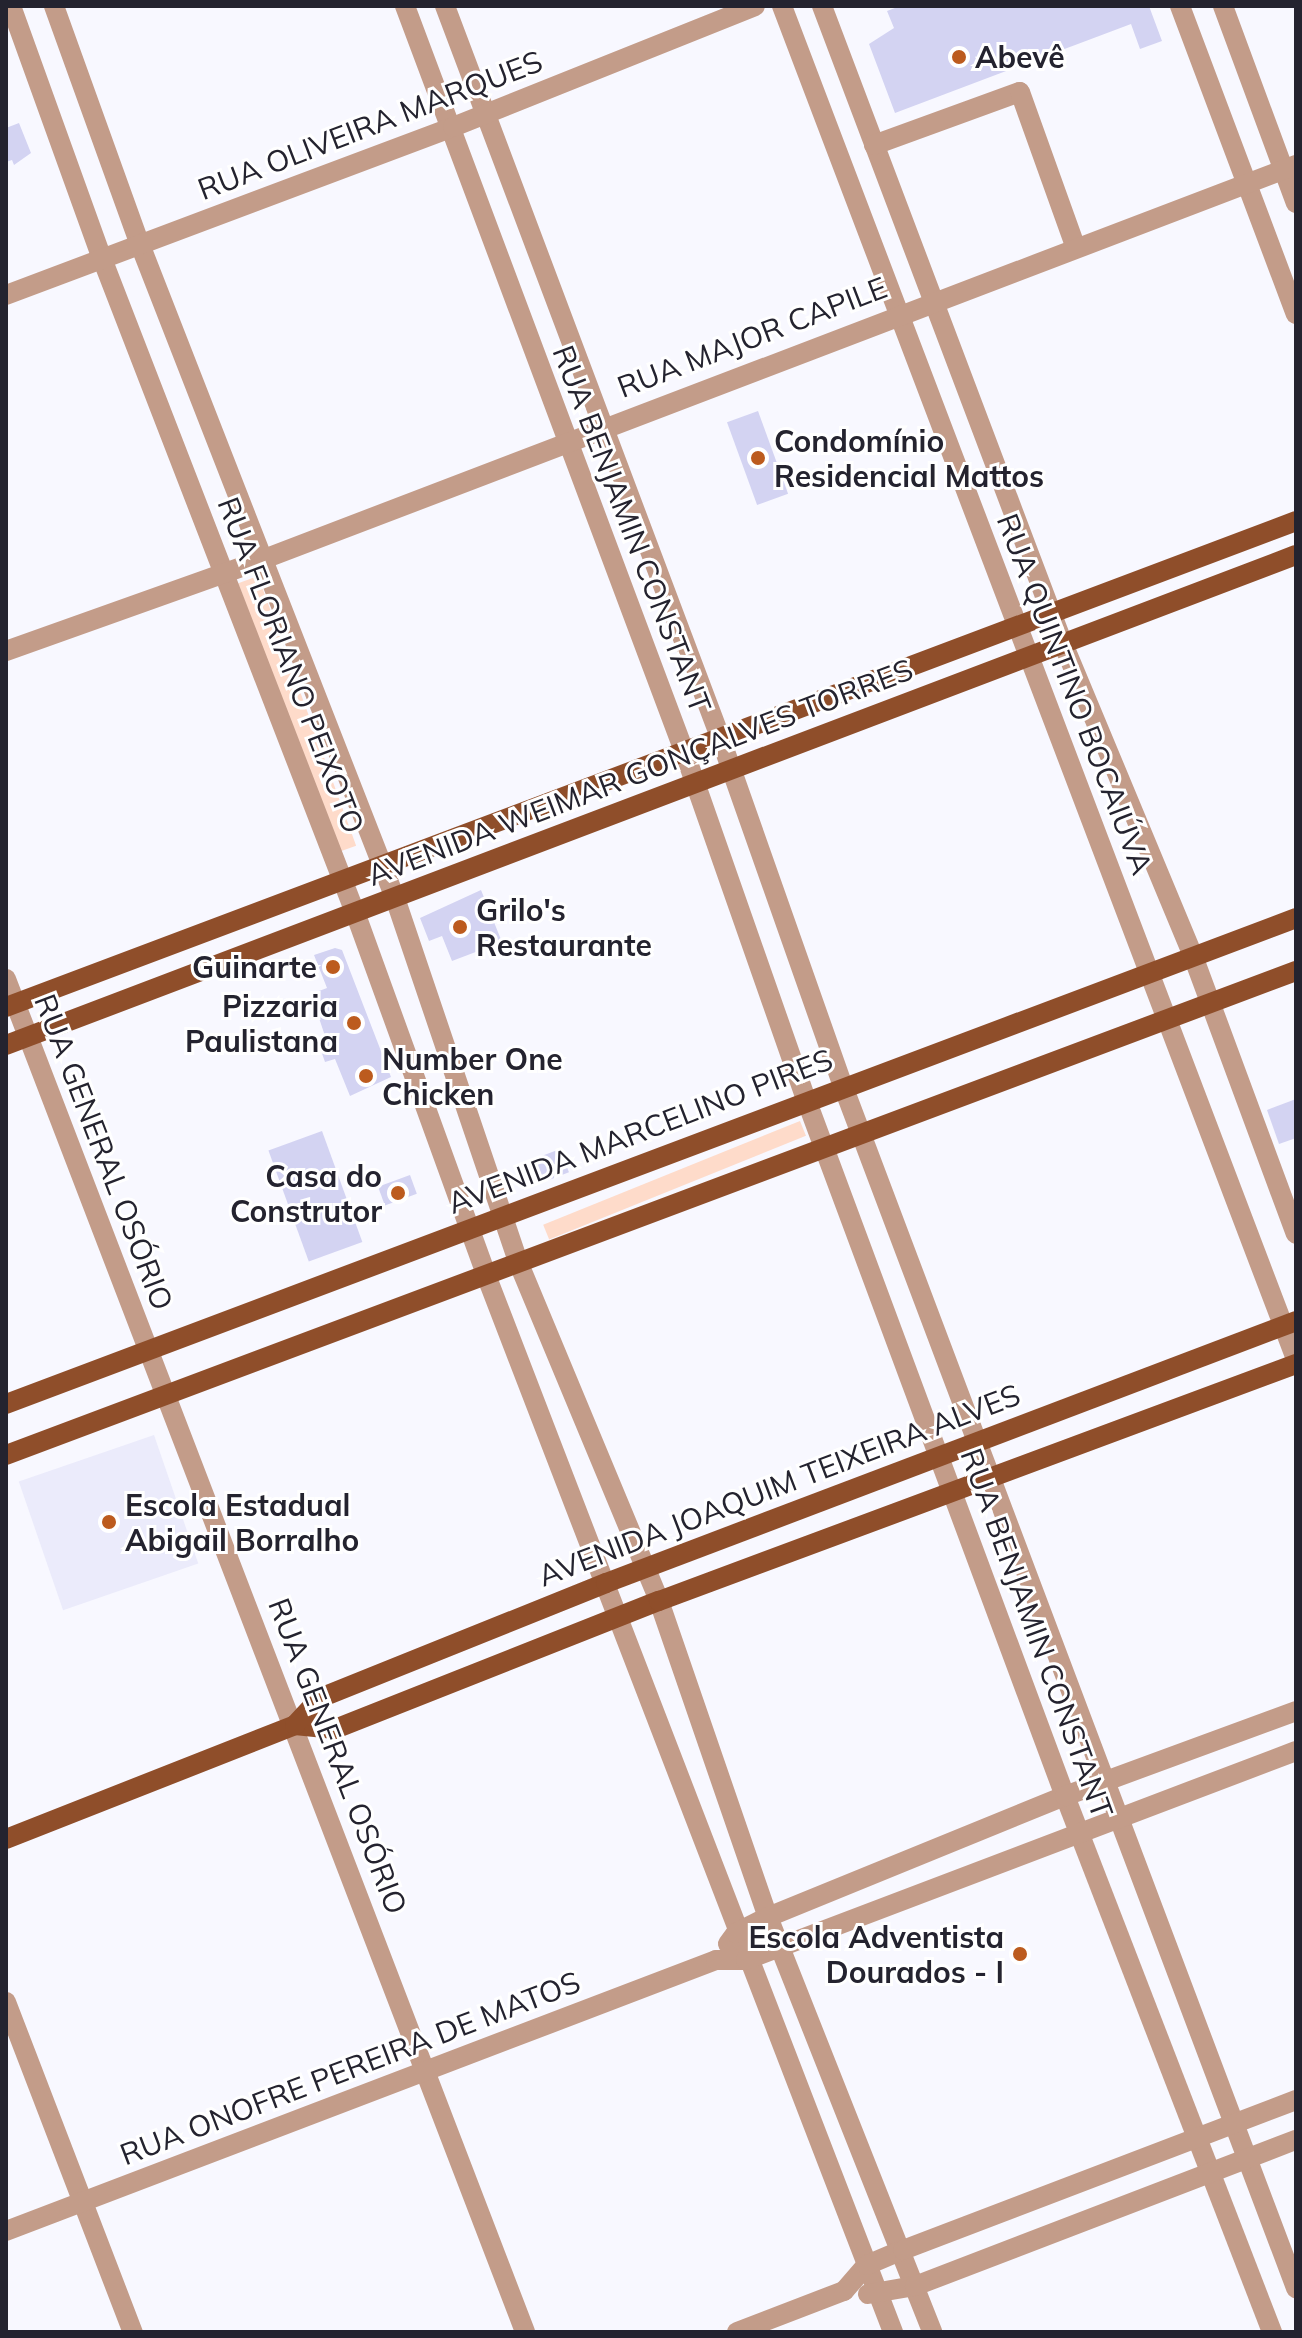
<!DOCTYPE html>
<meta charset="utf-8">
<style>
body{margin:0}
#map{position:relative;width:1302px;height:2338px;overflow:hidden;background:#f8f8ff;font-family:Mulish,sans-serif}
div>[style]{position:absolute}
.built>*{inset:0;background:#ebebfb;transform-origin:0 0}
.green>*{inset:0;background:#fedbca;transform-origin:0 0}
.building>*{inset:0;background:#d3d3f2;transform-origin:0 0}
.minor>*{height:20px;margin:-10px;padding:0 10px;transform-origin:10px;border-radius:10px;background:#c39c89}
.major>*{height:20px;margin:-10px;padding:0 10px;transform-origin:10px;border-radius:10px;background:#8f4e2a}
.dots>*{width:22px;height:22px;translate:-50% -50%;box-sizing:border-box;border:4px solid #fff;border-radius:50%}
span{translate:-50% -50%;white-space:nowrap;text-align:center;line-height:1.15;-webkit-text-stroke:6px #fff;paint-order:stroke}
.poi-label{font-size:30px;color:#24232f;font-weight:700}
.left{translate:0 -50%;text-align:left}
.right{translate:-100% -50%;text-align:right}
.street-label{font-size:30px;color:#24232f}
.frame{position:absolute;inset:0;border:8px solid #24232f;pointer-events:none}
</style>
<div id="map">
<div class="built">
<i style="left:154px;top:1435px;width:136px;height:143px;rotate:71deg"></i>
</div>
<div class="green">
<i style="left:258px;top:576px;width:287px;height:21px;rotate:70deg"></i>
<i style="left:800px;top:1121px;width:16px;height:277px;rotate:68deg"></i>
</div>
<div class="building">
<i style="clip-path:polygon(900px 6px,1149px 6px,1162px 41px,1140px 49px,1131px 24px,895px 113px,869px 44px,894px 28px,887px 11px)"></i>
<i style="clip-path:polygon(19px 123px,31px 153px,14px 165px,12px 160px,6px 162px,6px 128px)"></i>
<i style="left:758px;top:411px;width:88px;height:33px;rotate:70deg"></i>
<i style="clip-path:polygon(481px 890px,502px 942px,452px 961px,442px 936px,429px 941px,420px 918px)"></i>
<i style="clip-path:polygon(335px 948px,342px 950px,391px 1077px,350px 1096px,335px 1059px,325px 1062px,319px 1045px,327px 1042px,311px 994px,327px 988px,314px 955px)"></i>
<i style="clip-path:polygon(1296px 1099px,1296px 1138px,1279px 1144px,1267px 1110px)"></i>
<i style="left:322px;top:1131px;width:118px;height:57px;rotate:70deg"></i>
<i style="left:560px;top:1149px;width:25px;height:49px;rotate:69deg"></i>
<i style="left:410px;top:1175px;width:20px;height:34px;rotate:70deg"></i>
</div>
<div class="minor">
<i style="left:11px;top:6px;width:271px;rotate:70.2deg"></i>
<i style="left:103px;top:261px;width:701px;rotate:68.85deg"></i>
<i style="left:356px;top:915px;width:383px;rotate:70.1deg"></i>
<i style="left:486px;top:1275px;width:1133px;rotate:68.94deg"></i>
<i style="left:54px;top:6px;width:256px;rotate:70.2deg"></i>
<i style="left:141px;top:247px;width:699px;rotate:68.69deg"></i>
<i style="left:395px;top:898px;width:386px;rotate:71.3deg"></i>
<i style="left:519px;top:1264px;width:365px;rotate:67.4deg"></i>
<i style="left:659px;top:1601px;width:334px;rotate:71deg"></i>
<i style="left:768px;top:1917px;width:446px;rotate:68.4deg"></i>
<i style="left:405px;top:6px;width:796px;rotate:69.47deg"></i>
<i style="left:684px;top:751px;width:369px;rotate:70.7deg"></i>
<i style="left:806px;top:1099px;width:744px;rotate:69.62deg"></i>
<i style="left:1065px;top:1796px;width:575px;rotate:68.88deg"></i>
<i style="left:445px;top:6px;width:781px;rotate:69.38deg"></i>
<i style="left:720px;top:737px;width:370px;rotate:70.6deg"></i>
<i style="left:843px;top:1086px;width:1285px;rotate:69.35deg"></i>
<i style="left:782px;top:6px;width:1447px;rotate:69.2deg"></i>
<i style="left:822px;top:6px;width:679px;rotate:69.3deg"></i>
<i style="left:1062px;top:641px;width:341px;rotate:67.4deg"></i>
<i style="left:1193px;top:956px;width:296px;rotate:69.7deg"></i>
<i style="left:1180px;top:6px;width:329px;rotate:69.4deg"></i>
<i style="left:1223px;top:6px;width:210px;rotate:69.7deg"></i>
<i style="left:874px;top:145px;width:155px;rotate:-20deg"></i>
<i style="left:1020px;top:92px;width:164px;rotate:70.3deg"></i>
<i style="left:6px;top:295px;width:478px;rotate:-20.6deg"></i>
<i style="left:453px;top:127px;width:325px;rotate:-21.8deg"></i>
<i style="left:6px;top:651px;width:274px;rotate:-19.6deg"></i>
<i style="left:264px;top:559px;width:1105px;rotate:-20.9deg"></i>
<i style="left:6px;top:979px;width:1449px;rotate:69.01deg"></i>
<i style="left:728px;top:1944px;width:14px;rotate:-54deg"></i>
<i style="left:736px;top:1933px;width:36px;rotate:-27deg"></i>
<i style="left:768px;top:1917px;width:321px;rotate:-22.2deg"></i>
<i style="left:1065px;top:1796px;width:246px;rotate:-20.2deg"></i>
<i style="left:6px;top:2002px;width:354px;rotate:69deg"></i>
<i style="left:6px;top:2231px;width:760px;rotate:-20.89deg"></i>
<i style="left:716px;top:1960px;width:30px"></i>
<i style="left:746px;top:1960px;width:588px;rotate:-20.81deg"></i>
<i style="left:868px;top:2294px;width:48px;rotate:-9.7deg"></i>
<i style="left:915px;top:2286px;width:408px;rotate:-21deg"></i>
<i style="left:737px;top:2332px;width:115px;rotate:-21deg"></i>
<i style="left:844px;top:2291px;width:35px;rotate:-49deg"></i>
<i style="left:867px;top:2265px;width:39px;rotate:-23deg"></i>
<i style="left:903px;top:2250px;width:421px;rotate:-20.9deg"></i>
</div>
<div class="major">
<i style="left:6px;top:1007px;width:1379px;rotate:-20.64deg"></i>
<i style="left:6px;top:1045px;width:1380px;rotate:-20.8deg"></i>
<i style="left:6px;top:1404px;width:1379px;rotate:-20.64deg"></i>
<i style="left:6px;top:1455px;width:1378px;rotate:-20.57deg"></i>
<i style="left:295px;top:1725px;width:40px;rotate:5.7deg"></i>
<i style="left:335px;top:1729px;width:348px;rotate:-21.6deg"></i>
<i style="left:659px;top:1601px;width:680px;rotate:-20.41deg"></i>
<i style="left:6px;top:1839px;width:311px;rotate:-21.5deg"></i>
<i style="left:295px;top:1725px;width:37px;rotate:-47deg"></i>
<i style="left:320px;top:1698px;width:308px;rotate:-21.9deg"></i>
<i style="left:606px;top:1583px;width:738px;rotate:-20.79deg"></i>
</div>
<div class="dots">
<i style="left:959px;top:57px;background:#bc5b1e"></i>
<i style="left:758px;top:458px;background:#bc5b1e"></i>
<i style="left:460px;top:927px;background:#bc5b1e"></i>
<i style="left:333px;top:967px;background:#bc5b1e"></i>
<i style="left:354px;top:1023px;background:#bc5b1e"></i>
<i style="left:366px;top:1076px;background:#bc5b1e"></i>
<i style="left:398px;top:1193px;background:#bc5b1e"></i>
<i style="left:109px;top:1522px;background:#bc5b1e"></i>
<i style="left:1020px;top:1954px;background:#bc5b1e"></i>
</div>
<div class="poi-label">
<span class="left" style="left:975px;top:57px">Abevê</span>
<span class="left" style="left:774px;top:458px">Condomínio<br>Residencial Mattos</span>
<span class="left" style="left:476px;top:927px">Grilo's<br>Restaurante</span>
<span class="right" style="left:317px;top:967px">Guinarte</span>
<span class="right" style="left:338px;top:1023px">Pizzaria<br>Paulistana</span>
<span class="left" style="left:382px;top:1076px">Number One<br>Chicken</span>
<span class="right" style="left:382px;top:1193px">Casa do<br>Construtor</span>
<span class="left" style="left:125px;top:1522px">Escola Estadual<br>Abigail Borralho</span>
<span class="right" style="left:1004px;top:1954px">Escola Adventista<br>Dourados - I</span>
</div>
<div class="street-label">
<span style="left:370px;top:125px;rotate:-21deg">RUA OLIVEIRA MARQUES</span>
<span style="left:752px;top:337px;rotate:-21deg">RUA MAJOR CAPILE</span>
<span style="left:632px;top:529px;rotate:69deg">RUA BENJAMIN CONSTANT</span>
<span style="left:291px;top:665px;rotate:69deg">RUA FLORIANO PEIXOTO</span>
<span style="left:1075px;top:694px;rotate:69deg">RUA QUINTINO BOCAIÚVA</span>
<span style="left:640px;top:772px;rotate:-21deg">AVENIDA WEIMAR GONÇALVES TORRES</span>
<span style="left:640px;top:1131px;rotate:-21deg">AVENIDA MARCELINO PIRES</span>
<span style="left:104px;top:1152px;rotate:69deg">RUA GENERAL OSÓRIO</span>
<span style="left:779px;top:1485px;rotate:-21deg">AVENIDA JOAQUIM TEIXEIRA ALVES</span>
<span style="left:1037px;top:1633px;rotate:70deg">RUA BENJAMIN CONSTANT</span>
<span style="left:338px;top:1756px;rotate:69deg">RUA GENERAL OSÓRIO</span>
<span style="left:350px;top:2068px;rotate:-21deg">RUA ONOFRE PEREIRA DE MATOS</span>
</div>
<div class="frame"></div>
</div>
